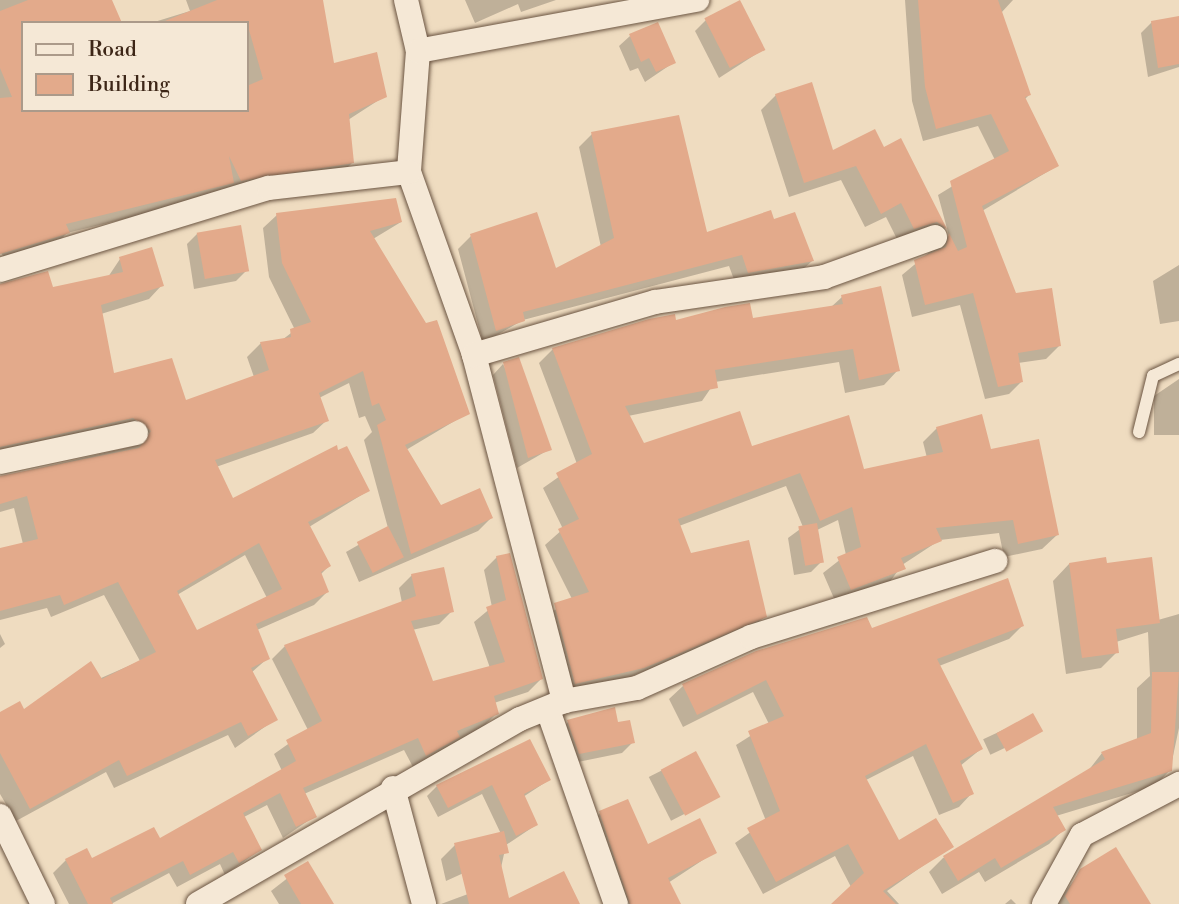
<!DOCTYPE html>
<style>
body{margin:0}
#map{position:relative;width:1179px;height:904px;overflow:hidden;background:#efdcc0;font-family:"Libre Bodoni",serif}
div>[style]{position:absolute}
.shadow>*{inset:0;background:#0003;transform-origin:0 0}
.building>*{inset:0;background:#e3aa8b;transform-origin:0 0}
.roads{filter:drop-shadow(0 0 2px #6a5441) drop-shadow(0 0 2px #6a5441)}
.lane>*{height:12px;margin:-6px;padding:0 6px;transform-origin:6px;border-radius:6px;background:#f5e8d6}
.street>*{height:24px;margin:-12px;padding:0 12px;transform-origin:12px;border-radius:12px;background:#f5e8d6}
span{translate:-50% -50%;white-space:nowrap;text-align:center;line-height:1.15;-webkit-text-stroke:7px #f5e8d6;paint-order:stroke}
.legend{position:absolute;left:21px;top:21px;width:228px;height:91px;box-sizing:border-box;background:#f5e8d6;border:2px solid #ab9a8a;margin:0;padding:9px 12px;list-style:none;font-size:21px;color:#3d2617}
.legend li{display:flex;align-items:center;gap:14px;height:35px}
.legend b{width:35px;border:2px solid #ab9a8a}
</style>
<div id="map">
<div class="shadow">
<i style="clip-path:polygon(0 0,112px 0,23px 23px,23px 110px,247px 110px,247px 23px,151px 23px,190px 11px,186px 0,321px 0,332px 65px,385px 96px,348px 120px,352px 163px,339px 176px,218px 196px,67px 233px,54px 246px,6px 261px,0 251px)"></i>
<i style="clip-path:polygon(465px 0,556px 0,521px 12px,518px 4px,475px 23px)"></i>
<i style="clip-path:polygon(905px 0,1013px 0,1001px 13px,1029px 95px,1024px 100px,1057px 166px,982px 211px,1015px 295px,1059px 346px,1046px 359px,1018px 363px,1022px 381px,1009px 394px,985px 399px,960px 305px,912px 317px,902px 275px,949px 236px,938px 195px,995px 160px,978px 126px,923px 141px,912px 101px)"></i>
<i style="clip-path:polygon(706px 20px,764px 49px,719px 78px,695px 31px)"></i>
<i style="clip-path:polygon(1152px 22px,1179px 33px,1179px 67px,1148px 77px,1141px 33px)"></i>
<i style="clip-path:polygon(630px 36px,673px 63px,645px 82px,638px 68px,630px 71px,619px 46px)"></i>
<i style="clip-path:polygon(776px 95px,832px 152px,883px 149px,900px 140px,945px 228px,931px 243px,899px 243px,886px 217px,865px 227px,841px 180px,789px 197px,761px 110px)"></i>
<i style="clip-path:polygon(592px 134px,706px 234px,773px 221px,812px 261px,799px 273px,736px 285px,729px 266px,523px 320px,483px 343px,458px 249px,471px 236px,555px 271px,601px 247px,579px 147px)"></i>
<i style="clip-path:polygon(evenodd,277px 215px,401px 222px,373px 239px,468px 413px,406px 450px,441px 507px,491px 518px,478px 531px,359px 582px,346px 552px,388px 528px,364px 440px,372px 432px,365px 416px,359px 418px,349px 383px,319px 398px,327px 420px,313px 433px,216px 467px,232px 501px,368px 491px,309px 527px,329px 566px,320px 575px,327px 592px,314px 605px,257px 630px,268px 658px,251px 673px,276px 719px,235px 748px,228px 735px,114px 788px,106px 772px,16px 821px,0 794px,0 714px,23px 712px,140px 661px,104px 595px,51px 617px,47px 608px,0 620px,0 550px,23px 544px,14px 508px,0 512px,0 477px,139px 445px,0 456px,0 285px,52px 289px,108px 277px,120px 259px,162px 285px,149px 299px,101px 314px,113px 376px,185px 402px,254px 377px,247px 357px,261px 343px,282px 340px,295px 330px,269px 277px,263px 228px,277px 215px,245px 555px,267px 598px,196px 633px,177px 595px,245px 555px)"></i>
<i style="clip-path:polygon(197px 234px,247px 270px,236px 281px,194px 289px,187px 244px)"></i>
<i style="clip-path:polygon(1179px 265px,1179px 321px,1160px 324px,1153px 281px)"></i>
<i style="clip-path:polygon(842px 297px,898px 370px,884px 385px,845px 393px,839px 362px,715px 382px,702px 401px,628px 416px,643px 445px,750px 448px,863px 472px,927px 458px,923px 442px,937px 428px,989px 451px,1057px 535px,1042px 549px,1004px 557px,999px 533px,940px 540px,902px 565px,889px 583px,836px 603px,823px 573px,846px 555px,838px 520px,817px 530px,822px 561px,811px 572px,794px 575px,788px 538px,803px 527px,786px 486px,679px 526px,690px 555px,765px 616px,750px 630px,594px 691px,561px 697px,541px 619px,572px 599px,545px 545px,563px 529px,543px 488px,577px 464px,539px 363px,553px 349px,674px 322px,751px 320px,830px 308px)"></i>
<i style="clip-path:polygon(503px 364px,550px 449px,517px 468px,493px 375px)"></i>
<i style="clip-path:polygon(1179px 379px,1179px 435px,1154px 435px,1154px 396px)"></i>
<i style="clip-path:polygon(497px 557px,541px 679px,528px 692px,494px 703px,497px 713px,484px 726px,413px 767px,404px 750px,304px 794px,315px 816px,283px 838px,267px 805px,244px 817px,260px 850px,225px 875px,220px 864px,177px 887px,169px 873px,111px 904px,69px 904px,53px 873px,66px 860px,91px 860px,159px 841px,282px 771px,274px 754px,308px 730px,272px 659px,285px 646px,402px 603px,399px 588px,412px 575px,452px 611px,439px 624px,412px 630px,431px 683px,490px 668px,474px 622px,492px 607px,484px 570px)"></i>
<i style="clip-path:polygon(1069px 564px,1105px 565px,1158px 620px,1179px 614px,1179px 728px,1170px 770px,1155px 786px,1056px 816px,1064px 829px,1049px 844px,985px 882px,979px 872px,942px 894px,929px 872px,943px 858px,1088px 771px,1102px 753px,1137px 740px,1137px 688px,1150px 676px,1148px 632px,1116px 642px,1117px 652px,1101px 668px,1066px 674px,1053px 581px)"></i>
<i style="clip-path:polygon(1022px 626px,1009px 639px,939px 666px,981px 749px,960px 766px,972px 793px,959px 807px,939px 815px,913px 756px,866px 780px,898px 843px,951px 846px,887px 891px,899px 904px,834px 904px,851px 887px,835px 856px,763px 894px,735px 843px,766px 821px,736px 745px,769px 724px,753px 692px,683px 727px,669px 699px,683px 686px,757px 653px,871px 630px)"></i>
<i style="clip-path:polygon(0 634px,5px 644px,0 648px)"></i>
<i style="left:1033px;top:716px;width:17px;height:55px;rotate:65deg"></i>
<i style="clip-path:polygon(568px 722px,617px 724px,633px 742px,622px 753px,568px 764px,557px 733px)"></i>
<i style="left:696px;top:753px;width:49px;height:53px;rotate:63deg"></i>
<i style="clip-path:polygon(549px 780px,523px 797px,536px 825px,506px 845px,493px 904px,485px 904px,468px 871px,446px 881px,441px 859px,455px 845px,501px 834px,482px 794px,438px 817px,427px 796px,437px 786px)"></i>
<i style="clip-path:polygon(600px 813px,647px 847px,715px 852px,668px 883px,679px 904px,610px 904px,587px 826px)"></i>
<i style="clip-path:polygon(307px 863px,330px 904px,279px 904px,271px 891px)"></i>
<i style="clip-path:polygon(1081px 871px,1149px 904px,1056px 904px)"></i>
<i style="clip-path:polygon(468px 894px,473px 904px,441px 904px)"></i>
<i style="clip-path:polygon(1011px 899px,1016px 904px,1005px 904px)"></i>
</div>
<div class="building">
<i style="clip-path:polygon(28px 0,112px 0,122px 23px,23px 23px,23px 110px,247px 110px,247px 86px,263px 79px,247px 23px,160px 23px,217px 0,323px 0,334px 63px,377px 52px,387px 97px,349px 114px,354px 163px,241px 181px,229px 156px,234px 183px,66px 224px,70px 233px,0 254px,0 98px,12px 97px,0 68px,0 11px)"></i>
<i style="left:740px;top:0;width:56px;height:40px;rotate:63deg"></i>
<i style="clip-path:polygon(918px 0,998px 0,1031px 95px,1025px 97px,1059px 166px,982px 206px,1016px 293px,1052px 288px,1061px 346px,1018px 353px,1023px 382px,998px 387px,973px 293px,925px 305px,914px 260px,946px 247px,949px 233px,958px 251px,967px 247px,950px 181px,1009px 151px,991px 114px,936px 129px,925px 87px)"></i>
<i style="clip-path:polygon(1179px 16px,1179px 64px,1158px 68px,1151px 21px)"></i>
<i style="clip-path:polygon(658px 22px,676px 63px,656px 72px,649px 58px,641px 62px,629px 34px)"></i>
<i style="clip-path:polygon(812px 82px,833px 150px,875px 129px,884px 147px,901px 138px,947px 229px,937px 222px,914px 229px,901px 203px,881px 214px,856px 166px,804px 183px,775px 94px)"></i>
<i style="clip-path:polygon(679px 115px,707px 232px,771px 210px,774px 219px,795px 212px,814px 261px,748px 273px,742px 255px,523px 312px,525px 321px,496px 331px,470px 234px,537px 212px,556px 268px,614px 238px,591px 132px)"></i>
<i style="clip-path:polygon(evenodd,396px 198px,402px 222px,370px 231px,426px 323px,437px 320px,470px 414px,405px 445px,441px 505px,480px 488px,493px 518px,411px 554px,377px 425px,386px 420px,379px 403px,372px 406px,363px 371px,319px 393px,329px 421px,215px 460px,233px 498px,337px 445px,338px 450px,347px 446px,370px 491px,308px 522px,331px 566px,321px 572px,329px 592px,256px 624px,270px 659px,251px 668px,278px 720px,248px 736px,241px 722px,127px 776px,119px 760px,30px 809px,0 753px,0 712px,20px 701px,24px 709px,91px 661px,102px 679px,156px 652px,118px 582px,64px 605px,60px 595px,0 611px,0 548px,38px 539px,27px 496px,0 504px,0 476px,139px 448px,151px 431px,133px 418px,0 447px,0 284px,48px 271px,53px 287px,123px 272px,119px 257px,152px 247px,164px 286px,101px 305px,114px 373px,172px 358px,186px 400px,269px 370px,260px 342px,291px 337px,290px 329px,311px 322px,282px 263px,276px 213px,396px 198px,259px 543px,282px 589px,197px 630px,177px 591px,259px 543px)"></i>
<i style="left:241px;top:225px;width:47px;height:45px;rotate:80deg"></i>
<i style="clip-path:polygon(881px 286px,900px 371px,859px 380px,853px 349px,715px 370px,718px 388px,625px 406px,644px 443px,740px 411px,752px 446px,849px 415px,864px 469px,943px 452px,936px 427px,982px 414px,991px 449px,1039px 439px,1059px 535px,1018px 544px,1013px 520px,936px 528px,942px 541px,901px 558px,906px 569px,851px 590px,837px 557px,861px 547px,852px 507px,820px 521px,800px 473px,678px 519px,691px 553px,749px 540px,767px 617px,644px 668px,575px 684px,554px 603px,589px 592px,558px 529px,579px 519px,556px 473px,592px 454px,552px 348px,649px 319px,675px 314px,676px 320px,725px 307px,750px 303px,753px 318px,843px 304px,841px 295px)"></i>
<i style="clip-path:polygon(519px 357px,552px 450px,528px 458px,503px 362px)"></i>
<i style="left:817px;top:523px;width:40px;height:19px;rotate:80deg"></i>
<i style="left:388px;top:526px;width:35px;height:35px;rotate:63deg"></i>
<i style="clip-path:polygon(510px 553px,543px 679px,494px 696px,499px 714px,457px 731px,460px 737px,426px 756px,418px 738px,303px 788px,317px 817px,296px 827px,280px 793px,243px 813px,262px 850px,239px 863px,233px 852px,190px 875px,183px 861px,110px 898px,113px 904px,88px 904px,65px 859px,87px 848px,92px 858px,154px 827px,160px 838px,296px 761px,286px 740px,322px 721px,284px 645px,416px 596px,411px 574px,444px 567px,454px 612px,411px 621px,433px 681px,505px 662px,486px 607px,506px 600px,496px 556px)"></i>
<i style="clip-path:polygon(1106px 557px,1107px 563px,1152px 557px,1160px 623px,1116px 629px,1119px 653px,1082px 658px,1069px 563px)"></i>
<i style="clip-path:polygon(1008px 578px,1024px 626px,937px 659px,983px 749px,960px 761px,974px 794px,953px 803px,926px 744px,865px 776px,899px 840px,936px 818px,954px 847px,883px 891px,896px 904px,831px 904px,864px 873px,848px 844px,776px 882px,747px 828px,780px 811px,748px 731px,784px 716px,766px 680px,697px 715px,682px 684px,756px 651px,867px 617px,872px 628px)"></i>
<i style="clip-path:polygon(1152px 672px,1179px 672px,1172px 771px,1053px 807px,1066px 830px,1001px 868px,995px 858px,958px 881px,943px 856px,1105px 759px,1101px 752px,1151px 733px)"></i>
<i style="clip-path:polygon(615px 707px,618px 722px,630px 720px,635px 743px,579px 754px,567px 720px)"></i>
<i style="left:1033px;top:713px;width:21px;height:42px;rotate:61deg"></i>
<i style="clip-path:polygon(530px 739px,551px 780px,524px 794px,538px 825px,516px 836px,492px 785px,448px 808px,436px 785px)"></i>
<i style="left:696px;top:751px;width:52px;height:40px;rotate:62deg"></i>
<i style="clip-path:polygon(628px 799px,648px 844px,700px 818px,717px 853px,668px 878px,681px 904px,630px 904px,599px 811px)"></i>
<i style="clip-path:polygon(504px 831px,509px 853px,499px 855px,509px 898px,564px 871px,580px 904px,469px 904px,454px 843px)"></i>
<i style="clip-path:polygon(1116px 847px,1151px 904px,1070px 904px,1065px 896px,1080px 869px)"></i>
<i style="clip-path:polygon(308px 861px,334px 904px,301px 904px,284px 875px)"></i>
</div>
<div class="roads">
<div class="lane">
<i style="left:1139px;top:432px;width:58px;rotate:-76deg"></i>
<i style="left:1153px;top:376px;width:29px;rotate:-25deg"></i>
</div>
<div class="street">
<i style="left:406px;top:0;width:52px;rotate:76.8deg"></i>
<i style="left:418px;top:51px;width:121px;rotate:94.3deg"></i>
<i style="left:409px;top:172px;width:194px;rotate:70.4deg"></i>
<i style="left:474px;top:355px;width:358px;rotate:75.4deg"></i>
<i style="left:418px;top:51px;width:284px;rotate:-10.4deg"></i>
<i style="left:0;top:270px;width:281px;rotate:-17deg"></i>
<i style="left:269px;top:188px;width:141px;rotate:-6.5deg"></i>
<i style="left:474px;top:355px;width:189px;rotate:-16.3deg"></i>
<i style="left:655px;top:302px;width:171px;rotate:-8.4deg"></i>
<i style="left:824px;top:277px;width:118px;rotate:-19.8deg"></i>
<i style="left:0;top:462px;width:139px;rotate:-12deg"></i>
<i style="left:548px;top:710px;width:206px;rotate:70.7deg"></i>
<i style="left:393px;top:788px;width:120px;rotate:75deg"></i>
<i style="left:0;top:816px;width:98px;rotate:64deg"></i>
<i style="left:198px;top:904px;width:371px;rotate:-29.9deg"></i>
<i style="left:520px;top:719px;width:48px;rotate:-22.2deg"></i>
<i style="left:564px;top:701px;width:74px;rotate:-10.1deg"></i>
<i style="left:637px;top:688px;width:125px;rotate:-24.1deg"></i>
<i style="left:751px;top:637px;width:256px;rotate:-17.3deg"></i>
<i style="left:1044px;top:904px;width:79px;rotate:-61.2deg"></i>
<i style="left:1082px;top:835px;width:110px;rotate:-27.7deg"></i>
</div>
</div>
<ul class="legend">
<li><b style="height:9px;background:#f5e8d6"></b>Road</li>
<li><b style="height:19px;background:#e3aa8b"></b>Building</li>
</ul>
</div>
